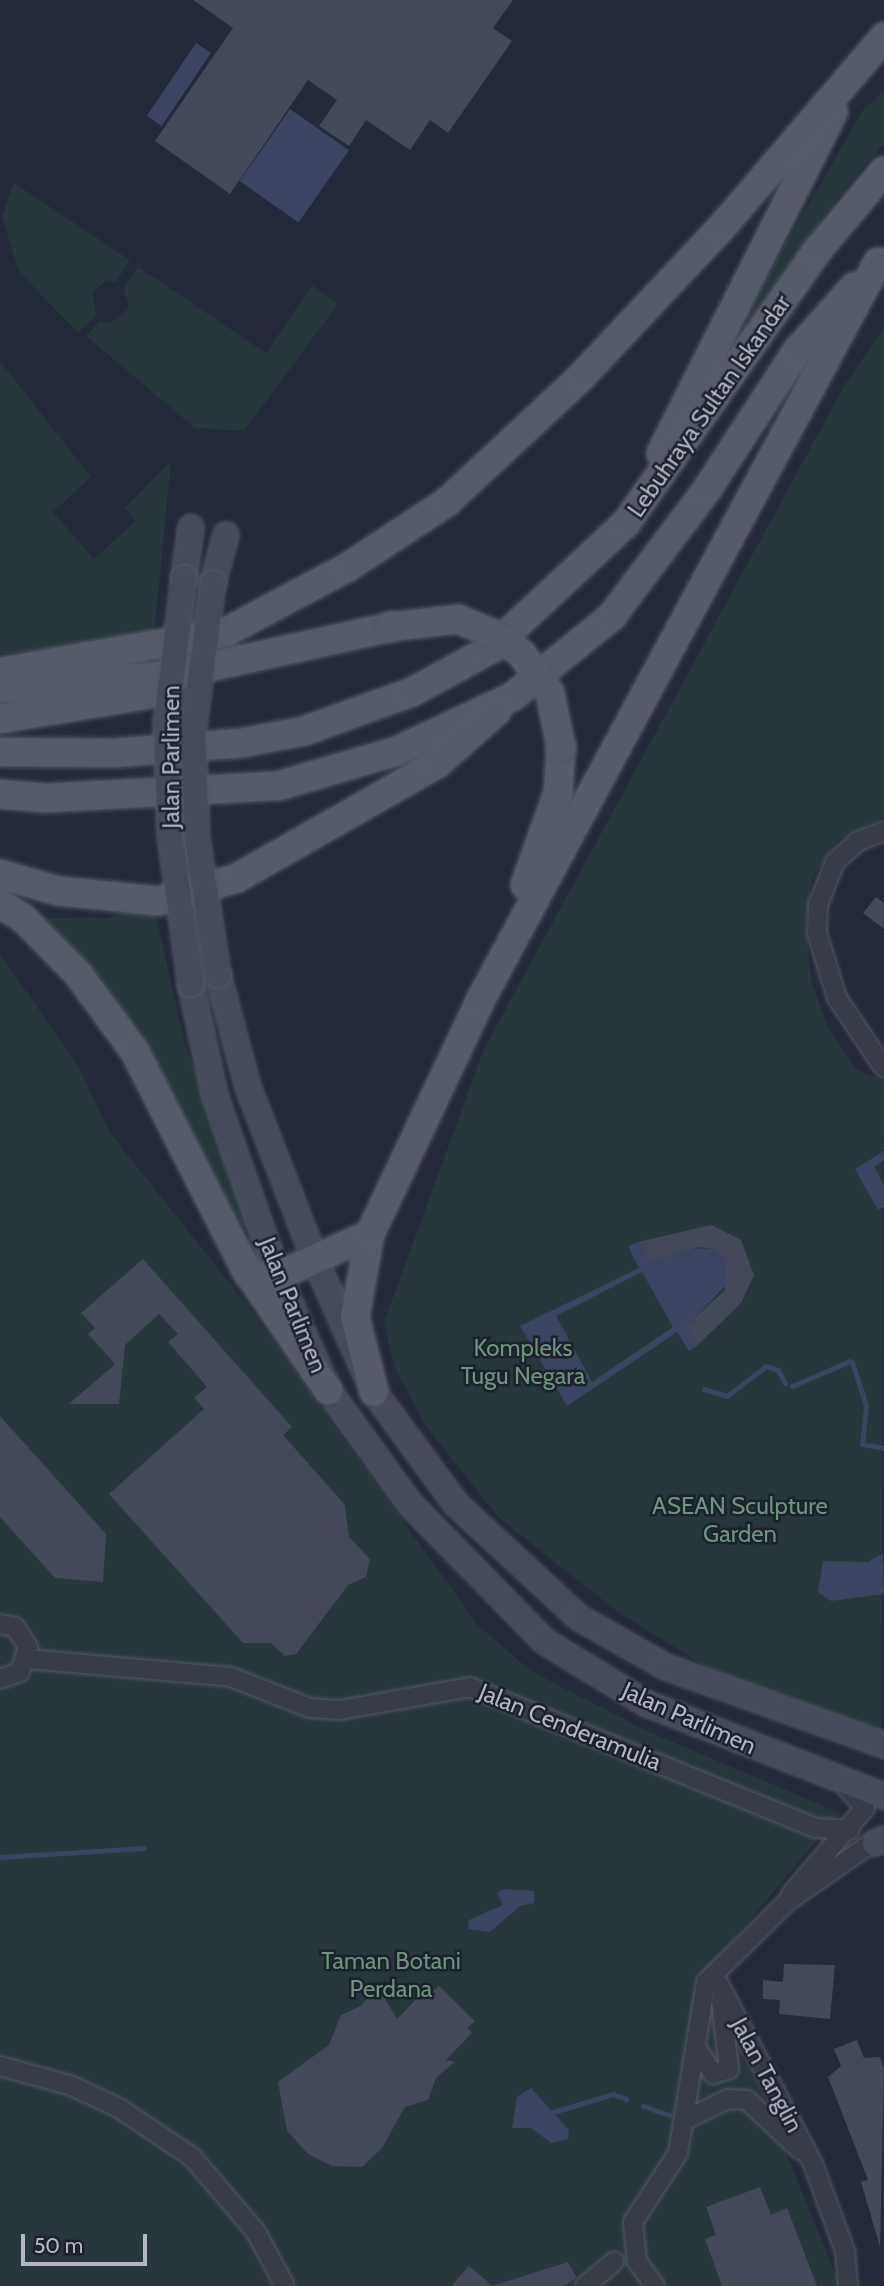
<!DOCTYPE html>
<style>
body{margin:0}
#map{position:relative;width:884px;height:2286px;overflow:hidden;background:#242a39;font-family:Cabin,sans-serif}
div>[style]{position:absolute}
.green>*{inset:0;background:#27373b}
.water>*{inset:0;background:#3b4561;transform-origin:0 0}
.stream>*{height:5px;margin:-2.5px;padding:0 2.5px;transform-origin:2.5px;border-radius:2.5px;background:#3b4561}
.building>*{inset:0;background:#44495a}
.roads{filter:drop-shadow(0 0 2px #535764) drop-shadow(0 0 2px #535764)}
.street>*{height:18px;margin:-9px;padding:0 9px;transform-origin:9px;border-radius:9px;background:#383c49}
.secondary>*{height:24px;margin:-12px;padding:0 12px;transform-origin:12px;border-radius:12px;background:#464b5c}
.primary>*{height:28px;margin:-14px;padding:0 14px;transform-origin:14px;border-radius:14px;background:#565b69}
.bridges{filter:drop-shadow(0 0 2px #535764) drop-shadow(0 0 2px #535764)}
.secondary-bridge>*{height:24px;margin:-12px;padding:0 12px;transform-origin:12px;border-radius:12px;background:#464b5c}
.primary-bridge>*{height:28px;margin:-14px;padding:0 14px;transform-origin:14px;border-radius:14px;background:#565b69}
span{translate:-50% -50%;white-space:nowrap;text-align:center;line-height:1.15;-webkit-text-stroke:5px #1d212e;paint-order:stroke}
.street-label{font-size:24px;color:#b3b7c5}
.park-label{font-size:24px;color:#6c947b}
.scale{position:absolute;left:21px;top:2234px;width:126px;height:32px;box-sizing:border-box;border:4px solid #b3b7c5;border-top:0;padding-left:9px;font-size:21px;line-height:24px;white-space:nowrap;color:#b3b7c5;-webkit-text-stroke:5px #1d212e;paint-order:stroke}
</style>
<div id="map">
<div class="green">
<i style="clip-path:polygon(884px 90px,884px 144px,844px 189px,750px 321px,744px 316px,863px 110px)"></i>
<i style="clip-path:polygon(14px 183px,130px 260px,116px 282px,107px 280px,93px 292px,96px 315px,78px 333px,19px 272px,2px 216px)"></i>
<i style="clip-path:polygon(138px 267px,266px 353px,312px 285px,338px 304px,244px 431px,195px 428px,86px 336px,100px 321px,110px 323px,129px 308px,124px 287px)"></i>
<i style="clip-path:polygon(884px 327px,884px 817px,838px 840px,812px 879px,806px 925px,811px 981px,828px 1027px,856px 1069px,884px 1081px,881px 1731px,718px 1674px,619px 1613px,498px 1517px,423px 1422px,394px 1366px,384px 1322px,484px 1049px,844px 386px)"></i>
<i style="clip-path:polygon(0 361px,91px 477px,53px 512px,94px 559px,135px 521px,125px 508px,171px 461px,154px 637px,0 654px)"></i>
<i style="clip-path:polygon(153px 902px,184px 1040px,250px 1226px,243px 1228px,105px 983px,46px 918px,108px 918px)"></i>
<i style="clip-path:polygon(0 954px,77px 1064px,111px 1134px,248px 1306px,478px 1625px,531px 1671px,647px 1731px,840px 1813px,702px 1977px,749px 2061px,840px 2286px,0 2286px)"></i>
</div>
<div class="water">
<i style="left:196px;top:43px;width:18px;height:88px;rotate:34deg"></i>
<i style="left:290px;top:109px;width:72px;height:88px;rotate:35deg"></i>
<i style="clip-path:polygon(884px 1151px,884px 1160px,874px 1167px,884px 1185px,884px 1207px,878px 1210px,855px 1169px)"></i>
<i style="clip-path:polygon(evenodd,638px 1242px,649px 1262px,688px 1248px,713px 1249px,727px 1261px,728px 1283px,687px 1326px,698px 1345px,689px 1351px,677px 1332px,567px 1406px,520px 1326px,639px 1268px,628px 1246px,638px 1242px,642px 1272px,673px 1327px,592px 1382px,556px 1316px,642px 1272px)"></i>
<i style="clip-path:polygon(883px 1553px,884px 1594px,831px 1601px,818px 1592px,823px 1561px,868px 1562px)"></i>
<i style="clip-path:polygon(504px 1889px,534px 1891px,534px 1903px,520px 1906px,490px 1932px,468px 1929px,469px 1920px,503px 1905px,497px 1893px)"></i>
<i style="clip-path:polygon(531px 2088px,569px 2130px,568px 2139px,551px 2143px,531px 2128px,512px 2128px,517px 2097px)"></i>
</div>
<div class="stream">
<i style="left:852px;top:1362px;width:46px;rotate:72.3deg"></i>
<i style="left:866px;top:1406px;width:38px;rotate:96deg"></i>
<i style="left:862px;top:1444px;width:22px;rotate:10deg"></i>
<i style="left:792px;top:1386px;width:63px;rotate:-23.3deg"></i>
<i style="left:704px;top:1389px;width:24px;rotate:17deg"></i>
<i style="left:727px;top:1396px;width:49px;rotate:-37.6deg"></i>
<i style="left:766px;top:1366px;width:13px;rotate:18deg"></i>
<i style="left:778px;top:1370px;width:15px;rotate:62deg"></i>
<i style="left:0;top:1857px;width:144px;rotate:-3.6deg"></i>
<i style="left:643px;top:2106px;width:28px;rotate:19deg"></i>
<i style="left:553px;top:2112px;width:63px;rotate:-16.7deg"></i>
<i style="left:613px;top:2094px;width:14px;rotate:21deg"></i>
</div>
<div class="building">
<i style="clip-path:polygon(193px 0,513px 0,493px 28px,512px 41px,448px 133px,430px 120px,410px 150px,366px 120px,349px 146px,319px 126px,337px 100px,308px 80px,230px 194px,155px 141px,233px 28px)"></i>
<i style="clip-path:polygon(876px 897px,884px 903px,884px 929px,863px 913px)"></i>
<i style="clip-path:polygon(711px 1225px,741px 1240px,754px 1275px,741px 1303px,698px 1345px,686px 1326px,725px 1290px,727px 1261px,713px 1249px,698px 1247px,649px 1262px,638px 1242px)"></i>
<i style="clip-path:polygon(143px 1259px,292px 1427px,283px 1435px,345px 1505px,349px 1537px,370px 1559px,366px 1577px,348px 1585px,296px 1654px,285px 1656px,271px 1643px,243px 1643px,109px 1494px,204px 1409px,194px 1398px,207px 1387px,168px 1342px,178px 1334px,159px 1314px,125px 1345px,119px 1404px,69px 1404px,115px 1364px,88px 1334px,95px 1328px,81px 1313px)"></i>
<i style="clip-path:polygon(0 1416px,106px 1534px,103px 1582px,55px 1578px,0 1517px)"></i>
<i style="clip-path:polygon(784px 1964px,835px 1965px,830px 2019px,779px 2014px,780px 2000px,763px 1999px,763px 1980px,783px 1982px)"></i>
<i style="clip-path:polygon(377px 1986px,397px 2019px,425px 1990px,430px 1994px,439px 1986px,475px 2021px,467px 2028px,472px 2033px,446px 2060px,455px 2062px,436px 2078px,428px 2100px,405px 2107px,382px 2148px,362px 2167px,332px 2166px,308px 2154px,287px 2131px,278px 2082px,329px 2045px,341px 2015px,361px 2006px)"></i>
<i style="clip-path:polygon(857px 2040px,864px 2058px,880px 2057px,884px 2068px,880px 2247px,861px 2182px,868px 2180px,828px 2077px,841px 2066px,834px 2049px)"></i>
<i style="clip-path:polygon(760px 2187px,771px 2215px,787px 2208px,817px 2286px,722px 2286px,705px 2239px,716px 2235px,706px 2207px)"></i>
<i style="clip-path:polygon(568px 2262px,577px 2278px,564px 2286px,492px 2286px)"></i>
<i style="clip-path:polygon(469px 2266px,480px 2275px,492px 2286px,451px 2286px)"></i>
</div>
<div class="roads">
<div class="street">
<i style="left:884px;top:831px;width:29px;rotate:158deg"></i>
<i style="left:857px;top:842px;width:30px;rotate:138deg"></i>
<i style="left:835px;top:862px;width:46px;rotate:111.6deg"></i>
<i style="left:818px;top:905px;width:28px;rotate:92deg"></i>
<i style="left:817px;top:933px;width:68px;rotate:72.9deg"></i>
<i style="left:837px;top:998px;width:84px;rotate:56.1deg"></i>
<i style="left:0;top:1624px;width:15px;rotate:11deg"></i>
<i style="left:15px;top:1627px;width:24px;rotate:57deg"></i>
<i style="left:28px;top:1647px;width:26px;rotate:108deg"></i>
<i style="left:20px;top:1672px;width:21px;rotate:161deg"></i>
<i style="left:27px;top:1659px;width:205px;rotate:5deg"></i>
<i style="left:231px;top:1677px;width:85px;rotate:21.4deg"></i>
<i style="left:310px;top:1708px;width:30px;rotate:4deg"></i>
<i style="left:340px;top:1710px;width:132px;rotate:-10deg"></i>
<i style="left:470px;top:1687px;width:373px;rotate:22.2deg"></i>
<i style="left:815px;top:1828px;width:35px;rotate:3deg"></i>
<i style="left:791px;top:1894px;width:113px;rotate:-49.3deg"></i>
<i style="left:865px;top:1808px;width:28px;rotate:-132deg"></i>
<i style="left:719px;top:1984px;width:205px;rotate:62.4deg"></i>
<i style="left:814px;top:2166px;width:90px;rotate:70deg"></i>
<i style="left:845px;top:2251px;width:35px;rotate:85deg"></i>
<i style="left:697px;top:2049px;width:30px;rotate:57deg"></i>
<i style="left:713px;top:2074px;width:17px;rotate:-17deg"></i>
<i style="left:729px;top:2069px;width:69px;rotate:-96.6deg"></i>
<i style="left:0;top:2066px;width:75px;rotate:15.5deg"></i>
<i style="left:72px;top:2086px;width:52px;rotate:25.1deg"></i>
<i style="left:119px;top:2108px;width:88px;rotate:33.9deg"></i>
<i style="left:192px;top:2157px;width:99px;rotate:49.5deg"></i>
<i style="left:256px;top:2232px;width:61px;rotate:61.8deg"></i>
<i style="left:687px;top:2119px;width:46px;rotate:-26deg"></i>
<i style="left:728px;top:2099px;width:19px;rotate:3deg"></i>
<i style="left:747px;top:2100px;width:73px;rotate:43.3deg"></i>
<i style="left:585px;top:2286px;width:38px;rotate:-40deg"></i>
<i style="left:655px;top:2286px;width:31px;rotate:-126deg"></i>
<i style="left:637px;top:2261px;width:39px;rotate:-96deg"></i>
<i style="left:633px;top:2222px;width:82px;rotate:-56.9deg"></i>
<i style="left:678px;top:2153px;width:173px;rotate:-80.7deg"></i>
<i style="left:706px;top:1982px;width:115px;rotate:-44.6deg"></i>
<i style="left:788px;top:1901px;width:114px;rotate:-34.7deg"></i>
</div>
<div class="secondary">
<i style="left:184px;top:578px;width:51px;rotate:-82.2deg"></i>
<i style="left:213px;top:583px;width:50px;rotate:-74.8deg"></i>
<i style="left:218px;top:975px;width:116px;rotate:75deg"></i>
<i style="left:248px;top:1087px;width:186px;rotate:68.8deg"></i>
<i style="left:315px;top:1260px;width:145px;rotate:65.9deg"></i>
<i style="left:374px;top:1392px;width:139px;rotate:53.8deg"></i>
<i style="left:456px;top:1504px;width:166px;rotate:42.8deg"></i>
<i style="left:578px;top:1617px;width:101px;rotate:29.6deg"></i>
<i style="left:666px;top:1667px;width:232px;rotate:19.7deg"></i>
<i style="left:191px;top:985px;width:114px;rotate:77.8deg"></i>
<i style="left:215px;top:1096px;width:191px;rotate:70.7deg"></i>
<i style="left:278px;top:1276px;width:124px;rotate:66.3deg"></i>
<i style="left:328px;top:1390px;width:140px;rotate:54.3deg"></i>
<i style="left:410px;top:1504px;width:192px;rotate:45.6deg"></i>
<i style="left:544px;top:1641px;width:119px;rotate:31.5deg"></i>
<i style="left:645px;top:1703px;width:256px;rotate:21.3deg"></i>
<i style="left:875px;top:1843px;width:10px;rotate:-24deg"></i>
</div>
<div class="primary">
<i style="left:661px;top:453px;width:382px;rotate:-63.2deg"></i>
<i style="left:0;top:672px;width:230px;rotate:-10deg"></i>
<i style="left:226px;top:632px;width:138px;rotate:-28deg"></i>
<i style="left:348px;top:567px;width:118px;rotate:-33.3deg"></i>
<i style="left:447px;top:502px;width:183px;rotate:-43deg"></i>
<i style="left:581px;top:377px;width:206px;rotate:-46.8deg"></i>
<i style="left:722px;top:227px;width:250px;rotate:-49.5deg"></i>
<i style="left:0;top:688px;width:168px;rotate:-4.1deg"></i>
<i style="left:168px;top:676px;width:227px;rotate:-12.4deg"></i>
<i style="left:0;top:719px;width:151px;rotate:-9.5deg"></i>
<i style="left:0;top:752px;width:114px;rotate:0.5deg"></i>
<i style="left:114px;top:753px;width:127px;rotate:-4.5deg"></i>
<i style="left:241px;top:743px;width:64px;rotate:-10.8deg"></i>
<i style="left:304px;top:731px;width:115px;rotate:-19.9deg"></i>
<i style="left:412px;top:692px;width:90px;rotate:-28.6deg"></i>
<i style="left:491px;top:649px;width:185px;rotate:-43deg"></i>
<i style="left:626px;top:523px;width:332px;rotate:-54.9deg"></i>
<i style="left:817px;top:251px;width:104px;rotate:-50.1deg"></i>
<i style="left:0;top:794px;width:46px;rotate:5deg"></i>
<i style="left:46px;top:798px;width:232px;rotate:-3deg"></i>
<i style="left:278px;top:786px;width:124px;rotate:-16.4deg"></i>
<i style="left:397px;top:751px;width:127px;rotate:-25.2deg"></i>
<i style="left:512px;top:697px;width:129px;rotate:-39deg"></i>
<i style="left:612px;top:616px;width:160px;rotate:-53.1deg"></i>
<i style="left:708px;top:488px;width:163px;rotate:-57deg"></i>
<i style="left:797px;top:351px;width:86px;rotate:-48.3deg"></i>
<i style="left:0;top:874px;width:60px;rotate:16.3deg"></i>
<i style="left:58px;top:891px;width:101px;rotate:5.7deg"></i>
<i style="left:159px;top:901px;width:81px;rotate:-16.4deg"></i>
<i style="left:237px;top:878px;width:230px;rotate:-29.7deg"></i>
<i style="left:437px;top:764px;width:80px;rotate:-41.5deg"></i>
<i style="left:525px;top:885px;width:98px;rotate:-70.3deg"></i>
<i style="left:558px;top:793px;width:46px;rotate:-86.3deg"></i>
<i style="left:0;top:904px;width:26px;rotate:31deg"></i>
<i style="left:22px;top:917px;width:80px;rotate:45.5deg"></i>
<i style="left:78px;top:974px;width:97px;rotate:53.8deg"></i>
<i style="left:135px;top:1052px;width:242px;rotate:63deg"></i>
<i style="left:245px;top:1268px;width:148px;rotate:55.8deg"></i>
<i style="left:248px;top:1274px;width:30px;rotate:4deg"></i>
<i style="left:278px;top:1276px;width:101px;rotate:-24.5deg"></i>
<i style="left:374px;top:1392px;width:77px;rotate:-104.2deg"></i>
<i style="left:355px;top:1317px;width:84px;rotate:-79.8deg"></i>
<i style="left:370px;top:1234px;width:260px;rotate:-64.7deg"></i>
<i style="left:481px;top:999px;width:837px;rotate:-61.69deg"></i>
</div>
</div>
<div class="bridges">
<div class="secondary-bridge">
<i style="left:184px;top:578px;width:146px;rotate:97.1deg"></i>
<i style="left:166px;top:723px;width:111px;rotate:87.9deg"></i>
<i style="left:170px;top:834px;width:152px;rotate:82.1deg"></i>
<i style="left:213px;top:583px;width:150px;rotate:97.6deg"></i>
<i style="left:193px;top:732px;width:107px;rotate:87.9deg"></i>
<i style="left:197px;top:839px;width:138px;rotate:81.2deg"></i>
</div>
<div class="primary-bridge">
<i style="left:390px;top:627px;width:68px;rotate:-6.7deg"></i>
<i style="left:458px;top:619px;width:41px;rotate:22.8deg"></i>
<i style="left:496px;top:635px;width:31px;rotate:36deg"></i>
<i style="left:521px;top:653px;width:49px;rotate:54.1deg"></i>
<i style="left:550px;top:693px;width:55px;rotate:78.5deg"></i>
</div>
</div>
<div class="street-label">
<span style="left:709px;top:406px;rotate:-55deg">Lebuhraya Sultan Iskandar</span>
<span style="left:171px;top:757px;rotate:-90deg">Jalan Parlimen</span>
<span style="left:293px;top:1305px;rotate:68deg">Jalan Parlimen</span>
<span style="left:689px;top:1718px;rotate:24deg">Jalan Parlimen</span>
<span style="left:570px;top:1727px;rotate:22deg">Jalan Cenderamulia</span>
<span style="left:767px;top:2075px;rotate:62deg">Jalan Tanglin</span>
</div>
<div class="park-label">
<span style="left:523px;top:1362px">Kompleks<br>Tugu Negara</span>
<span style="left:740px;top:1520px">ASEAN Sculpture<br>Garden</span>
<span style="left:391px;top:1975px">Taman Botani<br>Perdana</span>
</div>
<div class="scale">50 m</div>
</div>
